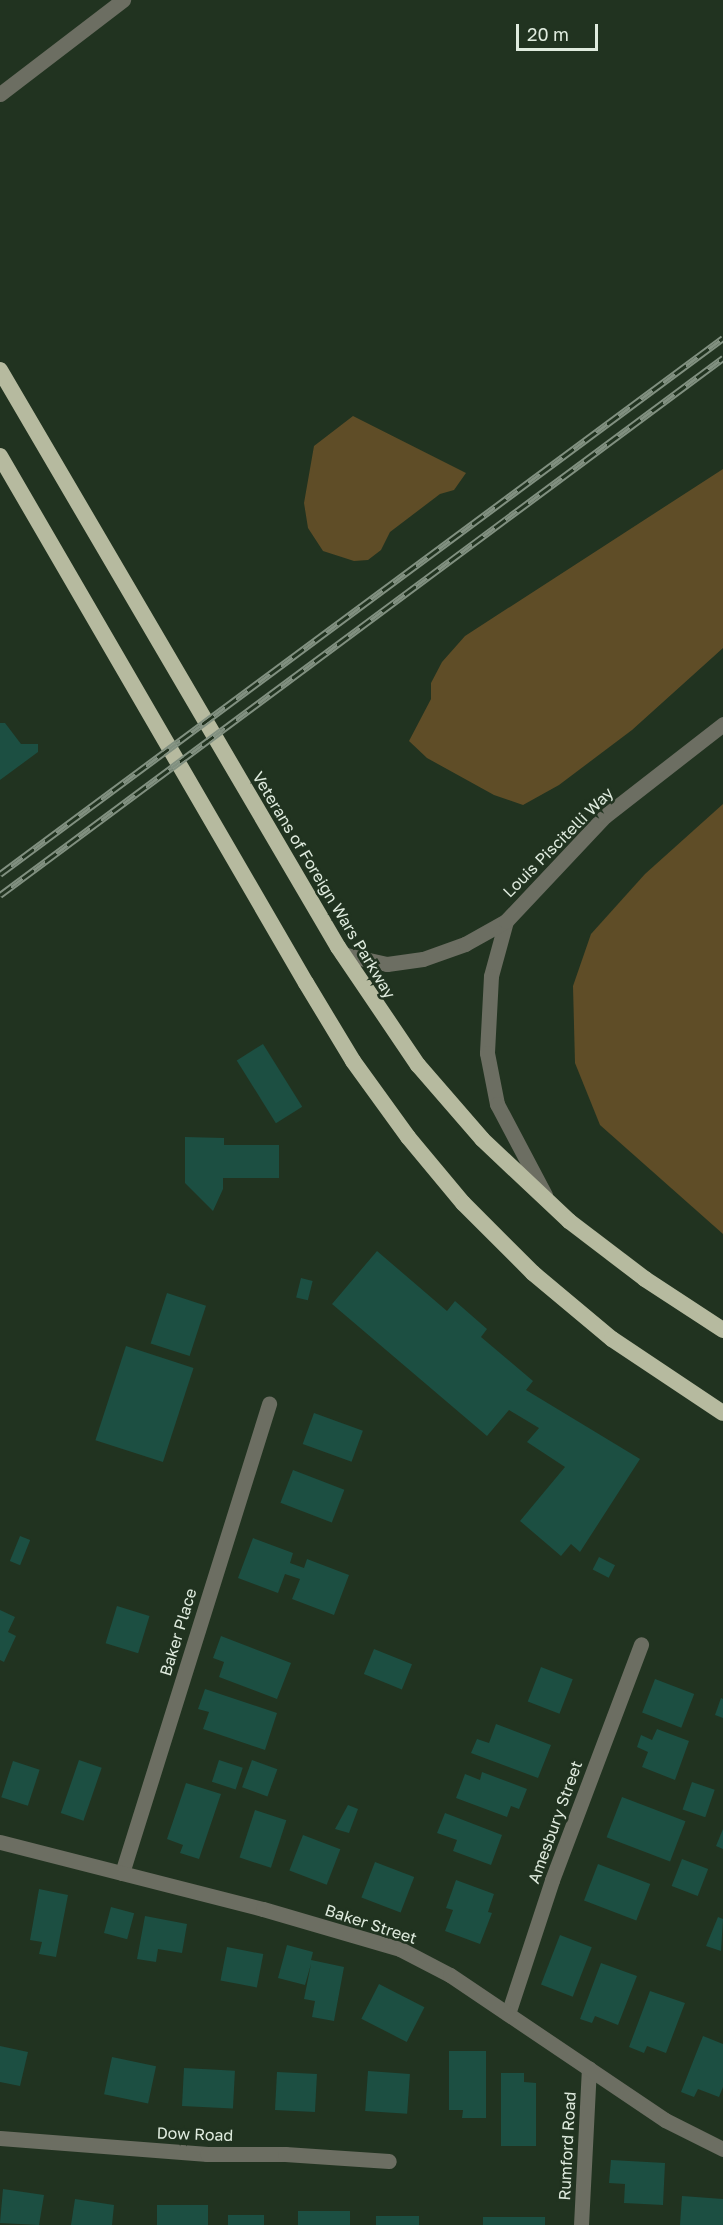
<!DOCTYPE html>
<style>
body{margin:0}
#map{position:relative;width:723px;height:2225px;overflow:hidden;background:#213320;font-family:"Golos Text",sans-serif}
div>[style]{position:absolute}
.green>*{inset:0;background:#5f4d27}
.building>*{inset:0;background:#1c4f42;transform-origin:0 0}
.minor>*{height:15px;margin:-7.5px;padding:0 7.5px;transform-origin:7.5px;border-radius:7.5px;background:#6c6e62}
.tertiary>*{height:15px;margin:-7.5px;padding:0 7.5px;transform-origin:7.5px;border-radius:7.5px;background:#6c6e62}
.trunk>*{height:16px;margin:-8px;padding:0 8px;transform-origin:8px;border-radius:8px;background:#b6ba9f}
.rail>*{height:7px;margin-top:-3.5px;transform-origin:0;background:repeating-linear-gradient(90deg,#213320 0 14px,#819080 0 28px);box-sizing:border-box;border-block:2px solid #819080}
span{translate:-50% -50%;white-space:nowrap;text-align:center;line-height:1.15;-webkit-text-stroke:5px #213320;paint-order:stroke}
.street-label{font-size:16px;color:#dfebde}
.scale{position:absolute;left:516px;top:24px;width:82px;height:27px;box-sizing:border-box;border:3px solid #dfebde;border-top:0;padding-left:8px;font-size:18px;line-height:21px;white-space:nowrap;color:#dfebde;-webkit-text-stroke:4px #213320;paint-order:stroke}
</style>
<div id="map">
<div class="green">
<i style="clip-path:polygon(353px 416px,466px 473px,454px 490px,440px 494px,390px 532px,381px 550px,368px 560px,354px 561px,323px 551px,308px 528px,304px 503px,314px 446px)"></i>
<i style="clip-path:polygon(723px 469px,723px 648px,632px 730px,559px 785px,523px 805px,494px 795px,427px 758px,409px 741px,431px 699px,431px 683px,442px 662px,465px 636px)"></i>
<i style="clip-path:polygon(723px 804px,723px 1234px,600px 1125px,575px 1063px,573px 986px,591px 934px,645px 874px)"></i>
</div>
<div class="building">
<i style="clip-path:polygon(0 723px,5px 723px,21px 744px,38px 744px,38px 752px,0 780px)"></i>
<i style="left:263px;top:1044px;width:74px;height:31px;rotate:58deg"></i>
<i style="clip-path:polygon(185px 1137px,224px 1138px,224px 1145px,279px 1145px,279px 1178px,223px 1178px,223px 1189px,213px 1211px,185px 1183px)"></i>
<i style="clip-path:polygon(377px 1251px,447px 1311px,455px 1301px,487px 1329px,481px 1337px,533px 1381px,526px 1390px,640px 1459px,580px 1552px,571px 1544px,561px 1556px,520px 1521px,565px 1467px,527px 1442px,539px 1428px,509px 1410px,487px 1436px,332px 1304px)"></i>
<i style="left:301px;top:1278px;width:12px;height:20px;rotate:14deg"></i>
<i style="left:167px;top:1293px;width:41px;height:53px;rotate:18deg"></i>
<i style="left:126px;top:1346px;width:71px;height:99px;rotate:18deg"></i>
<i style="left:314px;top:1413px;width:52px;height:33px;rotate:20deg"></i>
<i style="left:293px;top:1470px;width:55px;height:35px;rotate:21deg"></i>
<i style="left:20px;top:1536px;width:11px;height:27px;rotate:22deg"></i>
<i style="clip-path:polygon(253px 1538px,293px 1553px,290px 1563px,304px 1568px,307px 1559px,349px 1575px,334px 1615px,292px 1599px,300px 1579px,285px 1574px,278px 1593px,238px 1578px)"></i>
<i style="left:599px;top:1557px;width:18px;height:14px;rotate:27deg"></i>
<i style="left:117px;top:1606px;width:34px;height:39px;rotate:17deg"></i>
<i style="clip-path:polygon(0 1610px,15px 1617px,8px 1632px,16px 1636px,4px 1662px,0 1660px)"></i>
<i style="clip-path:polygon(221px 1636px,291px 1663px,277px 1699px,219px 1677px,224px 1662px,213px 1658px)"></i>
<i style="left:374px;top:1649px;width:41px;height:27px;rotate:22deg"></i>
<i style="left:541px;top:1667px;width:34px;height:37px;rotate:21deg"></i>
<i style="left:655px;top:1679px;width:42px;height:36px;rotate:21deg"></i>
<i style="clip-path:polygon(205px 1689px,277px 1713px,265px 1750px,203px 1729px,209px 1712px,198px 1709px)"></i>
<i style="clip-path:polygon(721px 1698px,723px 1699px,723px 1718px,715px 1715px)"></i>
<i style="clip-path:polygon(496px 1724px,551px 1745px,538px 1778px,471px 1753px,477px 1739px,489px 1743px)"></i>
<i style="clip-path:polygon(657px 1729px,689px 1741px,675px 1780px,642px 1767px,648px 1752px,637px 1747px,641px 1735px,652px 1740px)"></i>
<i style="left:79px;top:1760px;width:24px;height:56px;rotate:19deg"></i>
<i style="left:219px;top:1760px;width:25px;height:23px;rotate:18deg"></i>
<i style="left:252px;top:1760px;width:27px;height:29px;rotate:20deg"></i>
<i style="left:13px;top:1761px;width:28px;height:38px;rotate:18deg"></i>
<i style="clip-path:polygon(482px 1772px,527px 1789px,519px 1809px,511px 1806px,507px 1817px,456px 1798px,465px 1774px,480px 1780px)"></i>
<i style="left:692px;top:1782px;width:24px;height:29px;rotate:19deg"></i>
<i style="clip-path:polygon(186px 1783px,221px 1794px,199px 1859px,180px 1853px,183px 1845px,167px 1839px)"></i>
<i style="left:622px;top:1797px;width:68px;height:43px;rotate:21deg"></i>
<i style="clip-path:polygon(348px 1805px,358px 1809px,349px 1833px,335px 1829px)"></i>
<i style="left:255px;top:1810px;width:33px;height:50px;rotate:18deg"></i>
<i style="clip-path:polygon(445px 1813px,502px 1835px,491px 1865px,453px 1851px,457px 1840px,437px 1833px)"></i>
<i style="clip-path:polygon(723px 1829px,723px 1849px,716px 1846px)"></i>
<i style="left:303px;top:1835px;width:40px;height:38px;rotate:21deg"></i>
<i style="left:682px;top:1859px;width:28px;height:29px;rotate:21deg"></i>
<i style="left:375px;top:1862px;width:42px;height:38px;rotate:21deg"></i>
<i style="left:598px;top:1864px;width:56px;height:39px;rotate:21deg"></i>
<i style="clip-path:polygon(456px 1880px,494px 1894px,488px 1912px,492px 1913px,480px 1944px,445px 1931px,453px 1910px,446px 1908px)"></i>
<i style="clip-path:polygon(39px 1889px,68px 1895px,56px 1957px,39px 1954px,42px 1942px,30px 1940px)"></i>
<i style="left:111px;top:1907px;width:24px;height:27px;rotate:15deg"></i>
<i style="clip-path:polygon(145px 1916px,187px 1924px,182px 1953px,158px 1949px,156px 1962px,137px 1959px)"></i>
<i style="clip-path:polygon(718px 1917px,723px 1919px,721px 1951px,706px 1946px)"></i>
<i style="left:560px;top:1935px;width:34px;height:53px;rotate:21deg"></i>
<i style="clip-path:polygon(287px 1945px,313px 1952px,311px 1960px,344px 1967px,334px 2021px,312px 2017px,315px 2001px,304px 1999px,311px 1964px,305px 1985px,278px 1978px)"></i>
<i style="left:227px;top:1947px;width:37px;height:34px;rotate:11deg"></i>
<i style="clip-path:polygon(601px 1963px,637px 1976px,618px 2025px,595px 2016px,592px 2023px,580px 2019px)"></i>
<i style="left:379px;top:1984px;width:51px;height:39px;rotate:27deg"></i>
<i style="clip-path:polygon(650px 1991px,685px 2003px,666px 2053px,647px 2046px,644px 2053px,629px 2047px)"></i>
<i style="clip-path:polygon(703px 2036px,723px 2044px,723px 2087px,719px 2097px,698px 2089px,694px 2097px,681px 2092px)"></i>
<i style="clip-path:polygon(0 2046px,28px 2052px,20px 2086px,0 2082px)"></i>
<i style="clip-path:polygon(449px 2051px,486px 2051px,486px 2118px,462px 2118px,463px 2110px,449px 2110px)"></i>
<i style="left:112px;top:2057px;width:45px;height:38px;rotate:12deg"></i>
<i style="left:184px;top:2068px;width:51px;height:38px;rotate:3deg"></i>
<i style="left:368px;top:2071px;width:42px;height:40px;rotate:4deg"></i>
<i style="left:277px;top:2072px;width:40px;height:38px;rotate:3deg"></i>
<i style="clip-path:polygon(501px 2073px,524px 2073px,524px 2082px,536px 2083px,536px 2146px,501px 2146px)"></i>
<i style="clip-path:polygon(611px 2160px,665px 2163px,663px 2205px,624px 2203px,625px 2184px,609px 2183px)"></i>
<i style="clip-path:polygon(3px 2189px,44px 2195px,39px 2225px,0 2223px)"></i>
<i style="clip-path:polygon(682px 2196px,723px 2199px,723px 2225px,680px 2225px)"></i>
<i style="clip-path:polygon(75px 2199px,114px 2205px,112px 2225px,71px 2225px)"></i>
<i style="left:208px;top:2205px;width:20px;height:51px;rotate:90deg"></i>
<i style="left:298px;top:2211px;width:52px;height:14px"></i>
<i style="left:228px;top:2215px;width:36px;height:10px"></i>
<i style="left:376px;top:2216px;width:43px;height:9px"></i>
<i style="left:545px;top:2217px;width:8px;height:62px;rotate:90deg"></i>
</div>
<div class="minor">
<i style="left:0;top:94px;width:155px;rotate:-37.4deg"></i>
<i style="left:506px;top:921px;width:57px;rotate:105.3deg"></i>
<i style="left:491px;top:976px;width:77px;rotate:93deg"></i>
<i style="left:487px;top:1053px;width:52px;rotate:78.9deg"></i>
<i style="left:497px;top:1104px;width:103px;rotate:62.2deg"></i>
<i style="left:342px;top:954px;width:46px;rotate:12.5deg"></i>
<i style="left:387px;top:964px;width:36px;rotate:-8deg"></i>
<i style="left:423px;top:959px;width:45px;rotate:-19.7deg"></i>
<i style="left:465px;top:944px;width:47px;rotate:-29.3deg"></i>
<i style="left:506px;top:921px;width:144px;rotate:-46.7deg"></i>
<i style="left:605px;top:816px;width:150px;rotate:-37.9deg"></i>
<i style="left:122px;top:1873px;width:492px;rotate:-72.6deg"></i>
<i style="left:508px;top:2014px;width:141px;rotate:-71.8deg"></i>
<i style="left:552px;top:1880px;width:252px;rotate:-69.3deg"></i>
<i style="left:0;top:2138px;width:208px;rotate:4.4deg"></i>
<i style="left:207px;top:2154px;width:78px"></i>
<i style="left:285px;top:2154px;width:104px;rotate:3.9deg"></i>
<i style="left:581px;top:2225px;width:157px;rotate:-87.1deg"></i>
</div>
<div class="tertiary">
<i style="left:0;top:1842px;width:271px;rotate:14.3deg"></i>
<i style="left:263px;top:1909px;width:143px;rotate:16.3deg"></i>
<i style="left:400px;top:1949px;width:56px;rotate:27.5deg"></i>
<i style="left:450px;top:1975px;width:259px;rotate:34deg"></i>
<i style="left:665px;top:2120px;width:65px;rotate:26.6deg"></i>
</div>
<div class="trunk">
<i style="left:0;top:370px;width:669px;rotate:59.64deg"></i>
<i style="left:338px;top:947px;width:143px;rotate:55.9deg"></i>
<i style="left:418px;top:1065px;width:98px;rotate:49.1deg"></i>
<i style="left:482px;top:1139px;width:120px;rotate:43.3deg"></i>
<i style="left:569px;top:1221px;width:96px;rotate:37.3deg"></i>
<i style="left:645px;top:1279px;width:93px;rotate:33.2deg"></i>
<i style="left:0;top:456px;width:609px;rotate:59.86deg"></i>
<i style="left:306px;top:983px;width:91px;rotate:58.9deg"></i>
<i style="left:353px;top:1061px;width:94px;rotate:54.1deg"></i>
<i style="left:408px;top:1137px;width:86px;rotate:50.2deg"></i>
<i style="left:463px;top:1203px;width:99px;rotate:45deg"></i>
<i style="left:533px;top:1273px;width:103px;rotate:39.9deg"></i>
<i style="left:612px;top:1339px;width:133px;rotate:33.7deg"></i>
</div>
<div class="rail">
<i style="left:0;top:874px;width:900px;rotate:-36.55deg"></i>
<i style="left:0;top:895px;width:901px;rotate:-36.6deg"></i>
</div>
<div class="street-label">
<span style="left:558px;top:842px;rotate:-45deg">Louis Piscitelli Way</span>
<span style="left:324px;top:885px;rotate:59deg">Veterans of Foreign Wars Parkway</span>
<span style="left:178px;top:1632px;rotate:-73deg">Baker Place</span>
<span style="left:555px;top:1822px;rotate:-70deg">Amesbury Street</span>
<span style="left:371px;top:1924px;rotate:18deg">Baker Street</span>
<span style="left:195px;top:2134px;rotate:2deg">Dow Road</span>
<span style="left:567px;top:2146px;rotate:-87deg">Rumford Road</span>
</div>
<div class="scale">20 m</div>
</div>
